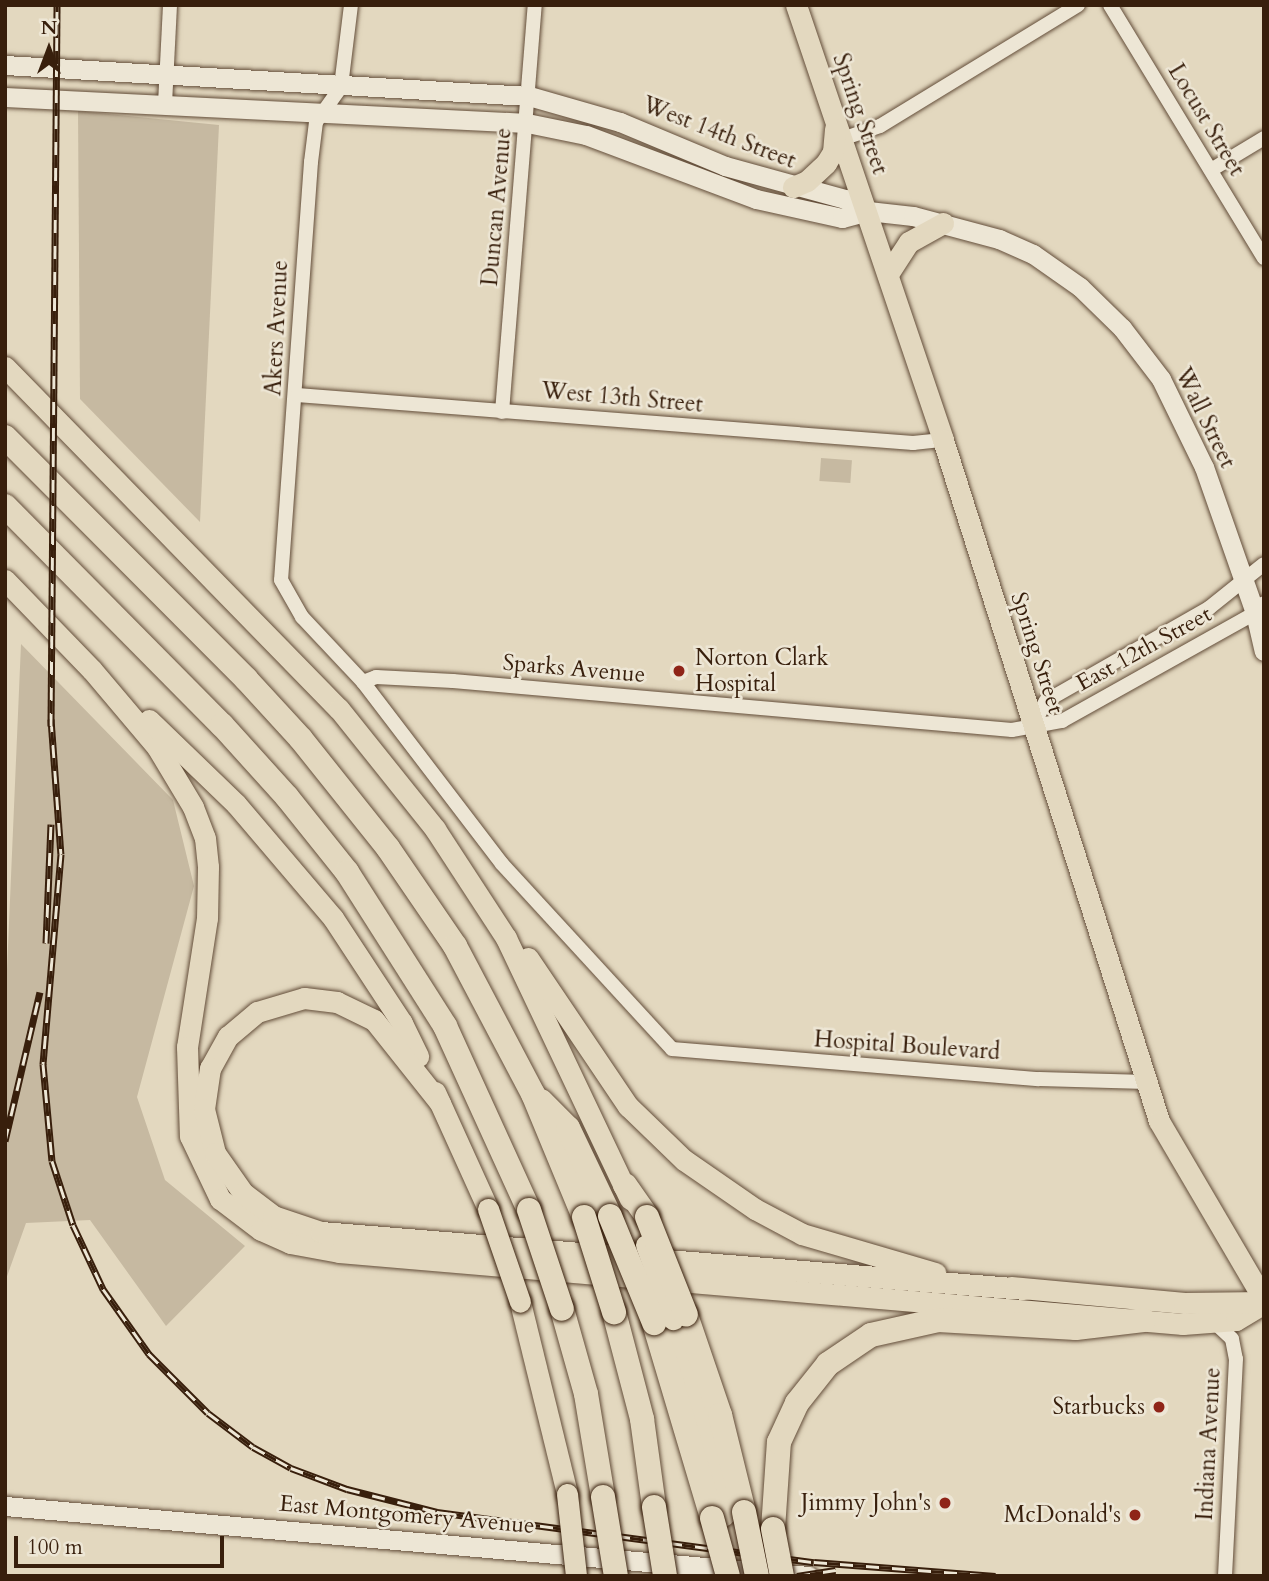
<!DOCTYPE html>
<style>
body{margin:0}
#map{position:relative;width:1269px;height:1581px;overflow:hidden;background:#e3d8bf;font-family:Cardo,serif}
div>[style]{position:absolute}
.green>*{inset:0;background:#c6b9a1;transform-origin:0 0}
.roads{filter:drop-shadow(0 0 2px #634d39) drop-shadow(0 0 2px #634d39)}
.street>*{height:14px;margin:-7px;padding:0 7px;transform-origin:7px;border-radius:7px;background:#ede6d5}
.secondary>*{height:19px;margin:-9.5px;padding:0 9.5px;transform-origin:9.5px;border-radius:9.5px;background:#ede6d5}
.primary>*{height:21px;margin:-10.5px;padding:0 10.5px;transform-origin:10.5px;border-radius:10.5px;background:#e3d8bf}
.highway>*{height:24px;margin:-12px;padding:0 12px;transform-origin:12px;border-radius:12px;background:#e3d8bf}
.rail>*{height:7px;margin-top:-3.5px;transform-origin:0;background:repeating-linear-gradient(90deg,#ede6d5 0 13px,#381f0c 0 26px);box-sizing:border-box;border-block:2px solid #381f0c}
.bridges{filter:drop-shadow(0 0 2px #381f0c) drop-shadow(0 0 2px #381f0c)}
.primary-bridge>*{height:21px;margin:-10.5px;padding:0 10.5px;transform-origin:10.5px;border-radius:10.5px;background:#e3d8bf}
.highway-bridge>*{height:24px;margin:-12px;padding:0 12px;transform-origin:12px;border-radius:12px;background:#e3d8bf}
.dots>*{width:19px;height:19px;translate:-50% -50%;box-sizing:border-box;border:4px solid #ede6d5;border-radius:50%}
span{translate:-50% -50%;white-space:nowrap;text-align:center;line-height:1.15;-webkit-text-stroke:5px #ede6d5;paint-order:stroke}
.street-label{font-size:23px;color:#381f0c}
.poi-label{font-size:23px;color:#381f0c}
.left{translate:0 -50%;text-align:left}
.right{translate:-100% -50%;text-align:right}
.frame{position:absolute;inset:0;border:7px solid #381f0c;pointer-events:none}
.north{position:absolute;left:14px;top:14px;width:70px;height:70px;-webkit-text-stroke:5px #ede6d5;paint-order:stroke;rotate:0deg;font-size:19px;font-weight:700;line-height:28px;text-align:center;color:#381f0c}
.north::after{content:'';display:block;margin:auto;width:24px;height:32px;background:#381f0c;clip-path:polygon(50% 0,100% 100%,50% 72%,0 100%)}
.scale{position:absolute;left:14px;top:1536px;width:210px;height:32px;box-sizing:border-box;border:4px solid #381f0c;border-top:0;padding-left:9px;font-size:21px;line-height:24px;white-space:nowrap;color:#381f0c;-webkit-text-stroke:5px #ede6d5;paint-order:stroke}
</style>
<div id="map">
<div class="green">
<i style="clip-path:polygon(78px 111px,219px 125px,200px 522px,80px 399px)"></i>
<i style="left:821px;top:458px;width:31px;height:23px;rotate:4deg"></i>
<i style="clip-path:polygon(21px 644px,173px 800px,194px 886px,137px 1097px,165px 1180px,245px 1246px,166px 1326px,90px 1220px,26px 1223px,5px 1282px,5px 1016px)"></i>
</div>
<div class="roads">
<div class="street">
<i style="left:351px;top:5px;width:83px;rotate:97deg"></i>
<i style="left:341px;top:87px;width:43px;rotate:125.5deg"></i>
<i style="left:316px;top:122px;width:40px;rotate:97.1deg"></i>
<i style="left:311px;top:162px;width:419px;rotate:94.1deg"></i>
<i style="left:281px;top:580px;width:43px;rotate:60.4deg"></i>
<i style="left:302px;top:617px;width:89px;rotate:46.8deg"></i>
<i style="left:363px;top:682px;width:229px;rotate:52.6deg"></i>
<i style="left:502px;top:864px;width:251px;rotate:47.4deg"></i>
<i style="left:672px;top:1049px;width:368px;rotate:4.7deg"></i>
<i style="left:1039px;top:1079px;width:108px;rotate:1.6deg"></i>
<i style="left:1110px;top:5px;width:296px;rotate:58.7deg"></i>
<i style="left:165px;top:104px;width:99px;rotate:-87.1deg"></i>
<i style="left:839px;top:140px;width:43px;rotate:-18.9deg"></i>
<i style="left:880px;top:126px;width:232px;rotate:-31.4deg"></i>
<i style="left:1211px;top:170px;width:62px;rotate:-31.1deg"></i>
<i style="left:297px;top:395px;width:618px;rotate:4.46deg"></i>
<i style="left:913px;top:443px;width:30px;rotate:-6deg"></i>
<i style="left:502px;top:412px;width:408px;rotate:-85.4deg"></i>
<i style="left:363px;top:682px;width:14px;rotate:-21deg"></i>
<i style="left:376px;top:677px;width:77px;rotate:3deg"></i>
<i style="left:453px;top:681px;width:561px;rotate:5.01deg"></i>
<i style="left:1012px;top:730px;width:51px;rotate:-10.2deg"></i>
<i style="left:1062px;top:721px;width:221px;rotate:-29.2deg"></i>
<i style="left:1255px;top:613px;width:13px;rotate:-48deg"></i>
<i style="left:1033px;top:726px;width:28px;rotate:-63deg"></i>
<i style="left:1046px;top:701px;width:188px;rotate:-29.7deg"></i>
<i style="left:1209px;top:608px;width:70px;rotate:-38.7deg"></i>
<i style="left:1215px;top:1323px;width:23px;rotate:43deg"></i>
<i style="left:1232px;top:1339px;width:20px;rotate:79deg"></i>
<i style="left:1236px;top:1359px;width:217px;rotate:92.9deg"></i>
</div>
<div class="secondary">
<i style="left:5px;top:65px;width:525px;rotate:3.39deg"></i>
<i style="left:529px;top:96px;width:95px;rotate:15.9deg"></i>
<i style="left:620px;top:122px;width:114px;rotate:22.7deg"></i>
<i style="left:725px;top:166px;width:124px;rotate:15.4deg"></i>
<i style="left:845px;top:199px;width:26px;rotate:28deg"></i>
<i style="left:5px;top:97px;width:523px;rotate:2.85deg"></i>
<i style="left:527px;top:123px;width:60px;rotate:11.5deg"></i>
<i style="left:586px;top:135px;width:182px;rotate:20.6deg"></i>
<i style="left:756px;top:199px;width:88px;rotate:12.5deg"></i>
<i style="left:842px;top:218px;width:27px;rotate:-15deg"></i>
<i style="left:868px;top:211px;width:45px;rotate:6.3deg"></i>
<i style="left:913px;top:216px;width:89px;rotate:15deg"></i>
<i style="left:999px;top:239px;width:37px;rotate:24deg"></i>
<i style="left:1033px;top:254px;width:57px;rotate:35.1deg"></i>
<i style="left:1080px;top:287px;width:59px;rotate:44.3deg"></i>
<i style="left:1122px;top:328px;width:64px;rotate:52.6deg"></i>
<i style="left:1161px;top:379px;width:98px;rotate:64deg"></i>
<i style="left:1204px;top:467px;width:155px;rotate:70.7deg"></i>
<i style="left:1255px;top:613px;width:39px;rotate:77deg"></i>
<i style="left:5px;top:1506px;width:807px;rotate:4.98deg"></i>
</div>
<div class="primary">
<i style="left:796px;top:5px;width:459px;rotate:71.3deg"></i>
<i style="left:943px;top:440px;width:714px;rotate:72.4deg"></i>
<i style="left:1159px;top:1121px;width:208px;rotate:59.6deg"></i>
<i style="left:793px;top:187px;width:15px;rotate:-23deg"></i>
<i style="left:807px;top:181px;width:26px;rotate:-43deg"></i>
<i style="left:826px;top:163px;width:13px;rotate:-58deg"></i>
<i style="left:833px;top:152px;width:23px;rotate:-85deg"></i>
<i style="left:888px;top:274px;width:38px;rotate:-57deg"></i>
<i style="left:909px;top:242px;width:39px;rotate:-29deg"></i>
<i style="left:5px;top:367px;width:478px;rotate:45.7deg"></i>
<i style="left:339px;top:709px;width:154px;rotate:51.3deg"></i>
<i style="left:435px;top:829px;width:130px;rotate:56.9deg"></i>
<i style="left:506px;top:938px;width:289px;rotate:64.6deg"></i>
<i style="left:5px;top:580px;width:125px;rotate:46deg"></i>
<i style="left:92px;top:670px;width:101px;rotate:49.8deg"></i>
<i style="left:157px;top:747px;width:70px;rotate:59deg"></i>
<i style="left:193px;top:807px;width:33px;rotate:69deg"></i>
<i style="left:205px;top:838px;width:29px;rotate:84deg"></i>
<i style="left:208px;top:867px;width:51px;rotate:91.1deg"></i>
<i style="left:207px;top:918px;width:131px;rotate:98.8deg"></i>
<i style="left:187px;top:1047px;width:89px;rotate:88.1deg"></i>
<i style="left:190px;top:1136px;width:70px;rotate:64.5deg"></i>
<i style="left:220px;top:1199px;width:51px;rotate:37.1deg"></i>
<i style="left:261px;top:1230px;width:32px;rotate:24deg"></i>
<i style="left:290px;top:1243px;width:50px;rotate:10.4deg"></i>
<i style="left:339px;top:1252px;width:847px;rotate:4.88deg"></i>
<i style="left:1183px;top:1324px;width:53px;rotate:-4.3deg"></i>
<i style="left:1236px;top:1320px;width:33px;rotate:-31deg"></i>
<i style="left:149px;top:720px;width:121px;rotate:44deg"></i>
<i style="left:236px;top:804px;width:150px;rotate:49.6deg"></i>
<i style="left:333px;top:918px;width:126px;rotate:56.7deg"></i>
<i style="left:402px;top:1023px;width:37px;rotate:64deg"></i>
<i style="left:528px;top:958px;width:179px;rotate:56deg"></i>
<i style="left:628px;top:1106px;width:78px;rotate:44deg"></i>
<i style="left:684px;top:1160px;width:86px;rotate:34.6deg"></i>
<i style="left:755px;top:1209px;width:53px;rotate:28deg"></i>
<i style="left:802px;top:1234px;width:139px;rotate:16.3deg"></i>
<i style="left:435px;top:1092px;width:128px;rotate:65.6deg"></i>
<i style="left:440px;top:1103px;width:106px;rotate:-128.5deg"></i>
<i style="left:374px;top:1020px;width:41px;rotate:-154.1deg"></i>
<i style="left:337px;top:1002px;width:33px;rotate:-173deg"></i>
<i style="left:304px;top:998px;width:49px;rotate:163.4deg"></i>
<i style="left:257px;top:1012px;width:38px;rotate:140deg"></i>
<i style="left:228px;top:1036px;width:37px;rotate:119deg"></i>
<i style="left:210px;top:1068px;width:41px;rotate:98.3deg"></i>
<i style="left:204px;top:1109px;width:45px;rotate:76deg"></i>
<i style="left:215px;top:1153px;width:49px;rotate:55deg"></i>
<i style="left:243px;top:1193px;width:38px;rotate:37deg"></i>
<i style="left:273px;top:1216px;width:51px;rotate:18.4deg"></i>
<i style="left:321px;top:1232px;width:706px;rotate:4.63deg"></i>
<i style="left:1011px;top:1287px;width:174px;rotate:5.3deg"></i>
<i style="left:1184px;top:1303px;width:80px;rotate:-0.7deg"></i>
<i style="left:520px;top:1302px;width:198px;rotate:76.2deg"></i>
<i style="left:673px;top:1319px;width:203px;rotate:75.5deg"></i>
</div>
<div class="highway">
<i style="left:5px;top:437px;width:342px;rotate:45.1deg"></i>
<i style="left:246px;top:679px;width:81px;rotate:47.5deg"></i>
<i style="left:301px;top:739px;width:139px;rotate:51.4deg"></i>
<i style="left:388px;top:848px;width:119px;rotate:55.6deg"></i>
<i style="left:455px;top:946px;width:167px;rotate:62.2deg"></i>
<i style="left:533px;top:1094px;width:133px;rotate:67.5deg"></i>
<i style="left:5px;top:506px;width:308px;rotate:45.3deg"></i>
<i style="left:222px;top:725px;width:97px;rotate:47.9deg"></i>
<i style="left:287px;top:797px;width:96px;rotate:51.3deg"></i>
<i style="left:347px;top:872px;width:183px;rotate:57.5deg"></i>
<i style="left:445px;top:1026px;width:202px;rotate:65.5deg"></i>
<i style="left:541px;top:1101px;width:38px;rotate:45deg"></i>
<i style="left:568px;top:1128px;width:98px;rotate:64.5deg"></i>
<i style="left:625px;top:1185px;width:39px;rotate:55deg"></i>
<i style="left:562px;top:1309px;width:88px;rotate:74.2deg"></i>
<i style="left:586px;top:1394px;width:104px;rotate:80.6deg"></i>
<i style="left:614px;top:1312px;width:111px;rotate:75.3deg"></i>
<i style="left:642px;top:1419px;width:89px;rotate:82.2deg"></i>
<i style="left:686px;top:1315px;width:106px;rotate:71.2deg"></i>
<i style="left:720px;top:1415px;width:100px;rotate:76.1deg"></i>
<i style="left:654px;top:1323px;width:203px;rotate:73.4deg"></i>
<i style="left:773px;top:1529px;width:87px;rotate:-86.1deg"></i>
<i style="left:779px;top:1442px;width:43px;rotate:-65.2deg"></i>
<i style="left:797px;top:1403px;width:50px;rotate:-51.5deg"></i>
<i style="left:828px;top:1364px;width:52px;rotate:-34deg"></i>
<i style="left:871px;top:1335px;width:69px;rotate:-12.6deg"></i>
<i style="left:938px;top:1320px;width:138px;rotate:3.3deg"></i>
<i style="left:1076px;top:1328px;width:68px;rotate:-6.7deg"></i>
</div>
</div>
<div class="rail">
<i style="left:51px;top:719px;width:135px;rotate:85.8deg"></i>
<i style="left:61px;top:854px;width:211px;rotate:94.9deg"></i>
<i style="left:43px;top:1064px;width:97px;rotate:84.7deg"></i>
<i style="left:52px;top:1161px;width:67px;rotate:71.8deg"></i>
<i style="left:73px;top:1225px;width:71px;rotate:64.9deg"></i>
<i style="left:103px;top:1289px;width:80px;rotate:54.7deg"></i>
<i style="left:149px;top:1354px;width:83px;rotate:45deg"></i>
<i style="left:208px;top:1413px;width:56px;rotate:37.1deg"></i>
<i style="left:253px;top:1447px;width:43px;rotate:28.9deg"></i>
<i style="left:291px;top:1468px;width:60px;rotate:20.6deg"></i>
<i style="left:347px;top:1489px;width:93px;rotate:14.3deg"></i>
<i style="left:437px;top:1512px;width:380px;rotate:7.6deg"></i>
<i style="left:814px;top:1562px;width:182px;rotate:4.4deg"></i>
<i style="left:51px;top:726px;width:721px;rotate:-89.52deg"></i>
<i style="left:46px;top:943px;width:119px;rotate:-87.6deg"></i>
<i style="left:5px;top:1141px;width:153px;rotate:-76.8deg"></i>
<i style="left:797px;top:1576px;width:39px;rotate:-9deg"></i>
</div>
<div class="bridges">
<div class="primary-bridge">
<i style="left:488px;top:1209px;width:98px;rotate:71deg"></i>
<i style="left:646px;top:1245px;width:79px;rotate:70deg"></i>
<i style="left:567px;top:1494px;width:82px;rotate:83.7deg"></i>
</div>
<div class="highway-bridge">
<i style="left:529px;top:1210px;width:104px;rotate:71.6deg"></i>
<i style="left:610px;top:1216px;width:116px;rotate:67.6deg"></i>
<i style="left:584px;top:1217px;width:100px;rotate:72.5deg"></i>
<i style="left:647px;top:1217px;width:105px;rotate:68.3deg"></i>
<i style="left:603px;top:1497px;width:80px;rotate:80.7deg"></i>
<i style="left:654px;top:1507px;width:70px;rotate:80.9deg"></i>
<i style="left:744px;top:1512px;width:65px;rotate:78.5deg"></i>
<i style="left:712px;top:1518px;width:60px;rotate:74.6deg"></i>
<i style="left:773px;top:1529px;width:48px;rotate:79.2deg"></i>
</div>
</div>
<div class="dots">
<i style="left:679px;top:671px;background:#8f2418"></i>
<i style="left:1159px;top:1407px;background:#8f2418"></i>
<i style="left:945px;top:1503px;background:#8f2418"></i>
<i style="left:1135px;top:1515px;background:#8f2418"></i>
</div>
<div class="street-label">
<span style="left:860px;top:114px;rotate:71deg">Spring Street</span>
<span style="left:1206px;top:120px;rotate:59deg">Locust Street</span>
<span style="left:719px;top:133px;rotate:21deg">West 14th Street</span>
<span style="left:497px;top:207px;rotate:-85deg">Duncan Avenue</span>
<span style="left:277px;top:328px;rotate:-87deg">Akers Avenue</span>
<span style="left:622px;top:398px;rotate:5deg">West 13th Street</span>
<span style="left:1205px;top:418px;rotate:64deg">Wall Street</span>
<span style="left:1144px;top:649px;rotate:-29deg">East 12th Street</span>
<span style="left:1037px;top:653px;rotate:72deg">Spring Street</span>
<span style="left:574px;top:669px;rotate:5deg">Sparks Avenue</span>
<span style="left:907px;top:1046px;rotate:4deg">Hospital Boulevard</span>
<span style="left:1209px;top:1444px;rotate:-87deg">Indiana Avenue</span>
<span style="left:407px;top:1515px;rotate:5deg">East Montgomery Avenue</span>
</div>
<div class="poi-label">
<span class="left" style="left:695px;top:671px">Norton Clark<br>Hospital</span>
<span class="right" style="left:1145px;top:1407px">Starbucks</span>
<span class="right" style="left:931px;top:1503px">Jimmy John's</span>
<span class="right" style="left:1121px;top:1515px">McDonald's</span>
</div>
<div class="frame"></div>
<div class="north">N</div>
<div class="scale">100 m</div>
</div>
